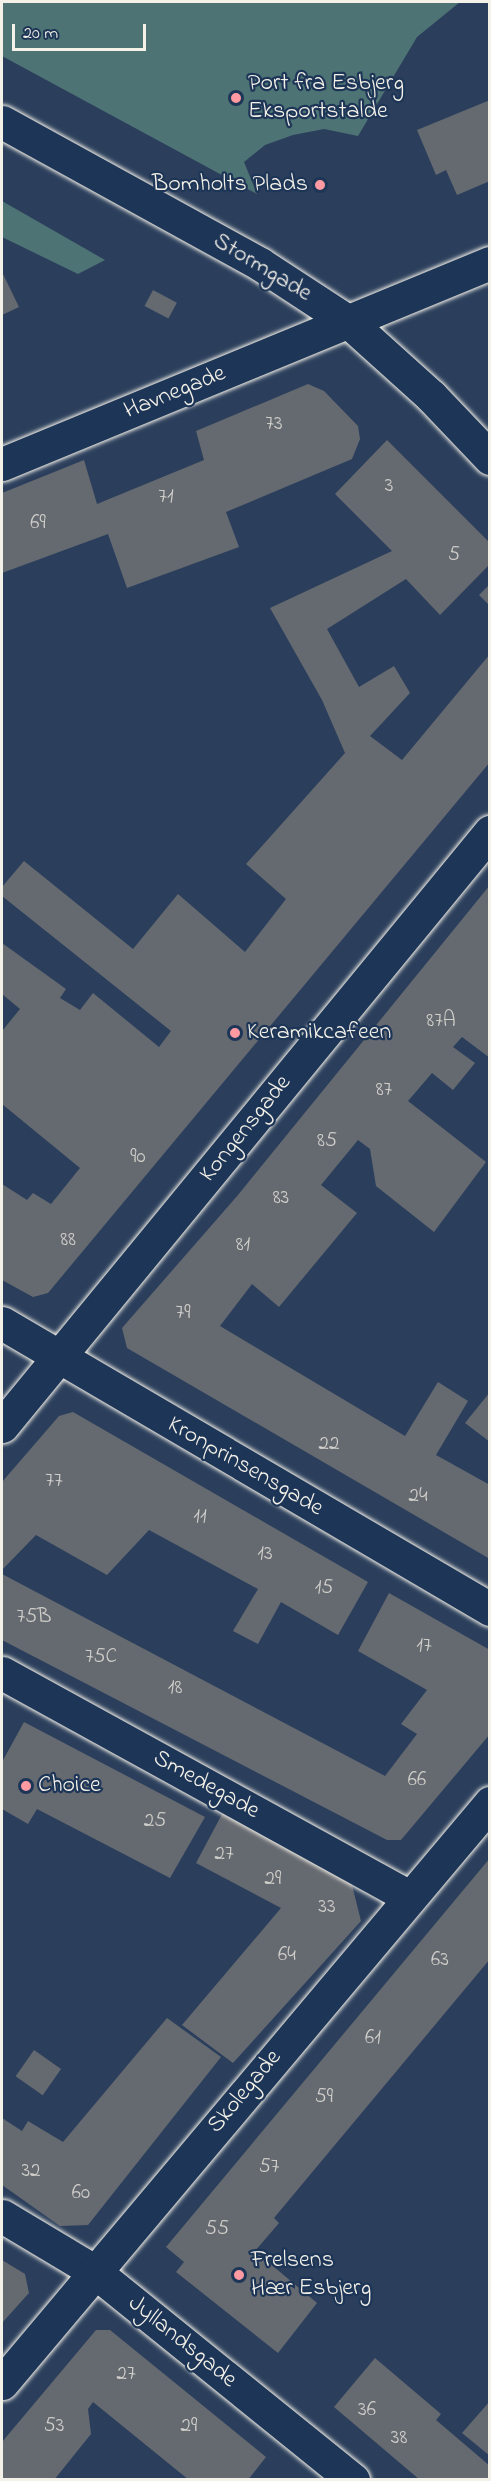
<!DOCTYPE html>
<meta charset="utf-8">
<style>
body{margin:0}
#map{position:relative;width:491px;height:2481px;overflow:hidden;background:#2b3f5c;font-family:"Indie Flower",sans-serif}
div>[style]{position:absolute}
.green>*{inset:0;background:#4e7374}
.building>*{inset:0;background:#656970;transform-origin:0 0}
.roads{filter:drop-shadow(0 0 2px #f4f1e8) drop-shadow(0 0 2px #f4f1e8)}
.minor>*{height:33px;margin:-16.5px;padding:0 16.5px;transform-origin:16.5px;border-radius:16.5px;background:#1d3557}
.dots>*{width:16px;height:16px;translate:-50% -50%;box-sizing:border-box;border:3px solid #1d3557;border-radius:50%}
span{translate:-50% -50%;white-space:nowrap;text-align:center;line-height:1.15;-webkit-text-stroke:4.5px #1d3557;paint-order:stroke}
.number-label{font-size:21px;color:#d0cfca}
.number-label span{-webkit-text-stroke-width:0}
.poi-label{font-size:24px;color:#f4f1e8}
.left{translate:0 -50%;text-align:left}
.right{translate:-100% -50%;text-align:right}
.street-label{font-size:24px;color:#f4f1e8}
.frame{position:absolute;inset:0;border:3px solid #f4f1e8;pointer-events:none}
.scale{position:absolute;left:12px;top:24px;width:134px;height:27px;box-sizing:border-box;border:3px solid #f4f1e8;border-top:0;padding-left:8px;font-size:18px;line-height:21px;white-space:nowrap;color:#f4f1e8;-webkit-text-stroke:4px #1d3557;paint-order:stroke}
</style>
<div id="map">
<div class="green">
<i style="clip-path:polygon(2px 2px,460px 2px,417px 37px,358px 136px,324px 129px,293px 135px,265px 145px,244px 162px,257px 194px,2px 56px)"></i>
<i style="clip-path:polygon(2px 201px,105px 260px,78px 274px,2px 237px)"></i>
</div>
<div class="building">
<i style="clip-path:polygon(490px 100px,490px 181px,457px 195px,446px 170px,436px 175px,417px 130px)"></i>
<i style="clip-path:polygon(3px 274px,19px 307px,2px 315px,2px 275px)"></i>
<i style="left:153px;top:290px;width:27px;height:18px;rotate:28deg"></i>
<i style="clip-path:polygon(308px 384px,324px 391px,358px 426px,360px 439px,352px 459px,226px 512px,239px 547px,127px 588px,108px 534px,2px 573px,2px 493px,84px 460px,97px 504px,204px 460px,196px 431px)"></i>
<i style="clip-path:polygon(387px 440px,490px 543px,490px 564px,440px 615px,406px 579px,327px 629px,359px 687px,394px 666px,410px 693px,370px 736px,402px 760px,490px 654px,490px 762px,48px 1293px,33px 1297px,2px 1280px,2px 1184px,27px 1200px,33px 1193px,51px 1204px,80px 1168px,2px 1104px,2px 1031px,20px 1009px,2px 994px,2px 943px,66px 989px,60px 998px,80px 1010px,93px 993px,159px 1047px,171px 1031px,2px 896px,2px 887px,24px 861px,133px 949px,178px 894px,245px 952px,286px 899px,246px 864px,345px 753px,322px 700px,270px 608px,392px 551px,335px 494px)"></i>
<i style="clip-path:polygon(490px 584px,490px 606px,479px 595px)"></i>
<i style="clip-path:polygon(490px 885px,490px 1058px,462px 1037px,453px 1047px,475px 1063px,453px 1090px,432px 1073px,408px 1101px,486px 1162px,434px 1232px,376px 1186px,370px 1149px,358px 1140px,321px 1185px,357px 1213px,279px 1307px,252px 1284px,220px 1326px,405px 1436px,438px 1382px,468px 1401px,436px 1455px,490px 1485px,490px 1559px,139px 1355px,127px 1348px,122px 1328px,238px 1195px)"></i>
<i style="clip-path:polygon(490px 1392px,490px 1442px,465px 1423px)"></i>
<i style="clip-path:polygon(73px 1412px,368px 1582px,338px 1635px,281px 1602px,258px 1644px,233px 1631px,258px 1589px,149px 1530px,107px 1575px,36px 1535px,2px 1570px,2px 1482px,59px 1416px)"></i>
<i style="clip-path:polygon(2px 1574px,385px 1776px,417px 1734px,401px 1724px,427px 1690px,358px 1651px,389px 1593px,490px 1650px,490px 1734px,401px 1840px,387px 1840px,2px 1640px)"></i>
<i style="clip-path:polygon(24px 1722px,205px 1817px,170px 1878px,37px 1809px,28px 1824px,2px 1809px,2px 1762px)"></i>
<i style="clip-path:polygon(228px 1803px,348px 1869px,361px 1921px,233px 2063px,182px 2025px,281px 1908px,196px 1863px)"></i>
<i style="clip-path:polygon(490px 1858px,490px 1959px,274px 2218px,279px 2223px,255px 2251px,317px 2303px,278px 2353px,176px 2272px,184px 2262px,166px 2247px)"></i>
<i style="clip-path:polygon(167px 2018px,221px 2057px,88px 2225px,60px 2226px,2px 2185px,2px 2118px,22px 2131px,28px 2121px,63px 2142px)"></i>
<i style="left:34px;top:2050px;width:33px;height:32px;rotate:35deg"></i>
<i style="clip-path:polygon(2px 2260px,25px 2274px,29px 2293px,2px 2323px)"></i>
<i style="clip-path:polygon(96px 2330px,110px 2330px,266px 2457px,248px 2480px,189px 2480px,93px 2402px,88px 2409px,91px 2434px,54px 2480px,2px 2480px,2px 2442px)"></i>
<i style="clip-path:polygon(375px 2358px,441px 2414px,436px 2420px,490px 2466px,490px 2480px,420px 2480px,334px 2407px)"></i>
<i style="clip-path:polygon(490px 2401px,490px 2456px,462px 2433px)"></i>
</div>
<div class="roads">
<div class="minor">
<i style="left:2px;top:122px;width:294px;rotate:28.8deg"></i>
<i style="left:260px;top:264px;width:108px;rotate:33.2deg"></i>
<i style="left:350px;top:323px;width:109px;rotate:42deg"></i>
<i style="left:431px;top:396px;width:86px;rotate:46.4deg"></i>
<i style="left:2px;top:464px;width:528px;rotate:-22.39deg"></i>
<i style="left:2px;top:1323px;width:566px;rotate:30.37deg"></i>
<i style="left:2px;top:1426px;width:769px;rotate:-50.6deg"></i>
<i style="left:2px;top:1673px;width:465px;rotate:28.8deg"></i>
<i style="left:2px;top:2216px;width:107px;rotate:30.9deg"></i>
<i style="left:94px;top:2271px;width:333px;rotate:38.9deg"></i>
<i style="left:2px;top:2383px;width:758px;rotate:-49.92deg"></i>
</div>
</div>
<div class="dots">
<i style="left:236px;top:98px;background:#ff9aa2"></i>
<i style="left:320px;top:185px;background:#ff9aa2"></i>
<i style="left:235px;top:1033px;background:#ff9aa2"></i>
<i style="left:26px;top:1786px;background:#ff9aa2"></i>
<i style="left:239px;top:2275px;background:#ff9aa2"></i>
</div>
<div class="number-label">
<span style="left:274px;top:424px">73</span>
<span style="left:389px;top:486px">3</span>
<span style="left:166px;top:497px">71</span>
<span style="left:38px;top:523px">69</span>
<span style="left:454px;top:555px">5</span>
<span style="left:441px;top:1021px">87A</span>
<span style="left:384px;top:1090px">87</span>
<span style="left:327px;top:1141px">85</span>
<span style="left:138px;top:1157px">90</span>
<span style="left:281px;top:1198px">83</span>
<span style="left:68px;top:1240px">88</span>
<span style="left:243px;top:1245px">81</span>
<span style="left:183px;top:1313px">79</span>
<span style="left:329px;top:1444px">22</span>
<span style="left:54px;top:1481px">77</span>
<span style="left:418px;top:1496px">24</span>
<span style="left:200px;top:1517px">11</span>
<span style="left:265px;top:1554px">13</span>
<span style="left:324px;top:1588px">15</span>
<span style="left:34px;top:1617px">75B</span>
<span style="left:424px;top:1646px">17</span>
<span style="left:101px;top:1657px">75C</span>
<span style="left:175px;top:1688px">18</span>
<span style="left:417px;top:1780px">66</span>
<span style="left:155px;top:1821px">25</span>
<span style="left:224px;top:1854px">27</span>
<span style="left:273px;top:1879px">29</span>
<span style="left:327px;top:1907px">33</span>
<span style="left:287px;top:1955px">64</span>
<span style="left:440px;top:1960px">63</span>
<span style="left:373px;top:2038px">61</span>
<span style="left:324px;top:2097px">59</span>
<span style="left:269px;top:2167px">57</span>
<span style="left:31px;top:2171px">32</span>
<span style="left:81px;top:2193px">60</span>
<span style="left:217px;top:2229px">55</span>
<span style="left:126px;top:2374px">27</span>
<span style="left:367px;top:2410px">36</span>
<span style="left:54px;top:2426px">53</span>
<span style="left:189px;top:2426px">29</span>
<span style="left:399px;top:2438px">38</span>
</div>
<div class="poi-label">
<span class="left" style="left:248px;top:98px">Port fra Esbjerg<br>Eksportstalde</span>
<span class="right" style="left:308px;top:185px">Bomholts Plads</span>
<span class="left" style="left:247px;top:1033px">Keramikcafeen</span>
<span class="left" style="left:38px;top:1786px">Choice</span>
<span class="left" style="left:251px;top:2275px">Frelsens<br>Hær Esbjerg</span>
</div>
<div class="street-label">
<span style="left:262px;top:268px;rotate:31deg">Stormgade</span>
<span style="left:175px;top:393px;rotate:-22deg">Havnegade</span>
<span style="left:246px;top:1129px;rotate:-51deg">Kongensgade</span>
<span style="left:245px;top:1467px;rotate:30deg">Kronprinsensgade</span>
<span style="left:206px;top:1785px;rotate:29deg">Smedegade</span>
<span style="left:245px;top:2092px;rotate:-50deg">Skolegade</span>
<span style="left:182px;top:2342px;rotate:39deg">Jyllandsgade</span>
</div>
<div class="frame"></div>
<div class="scale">20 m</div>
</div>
